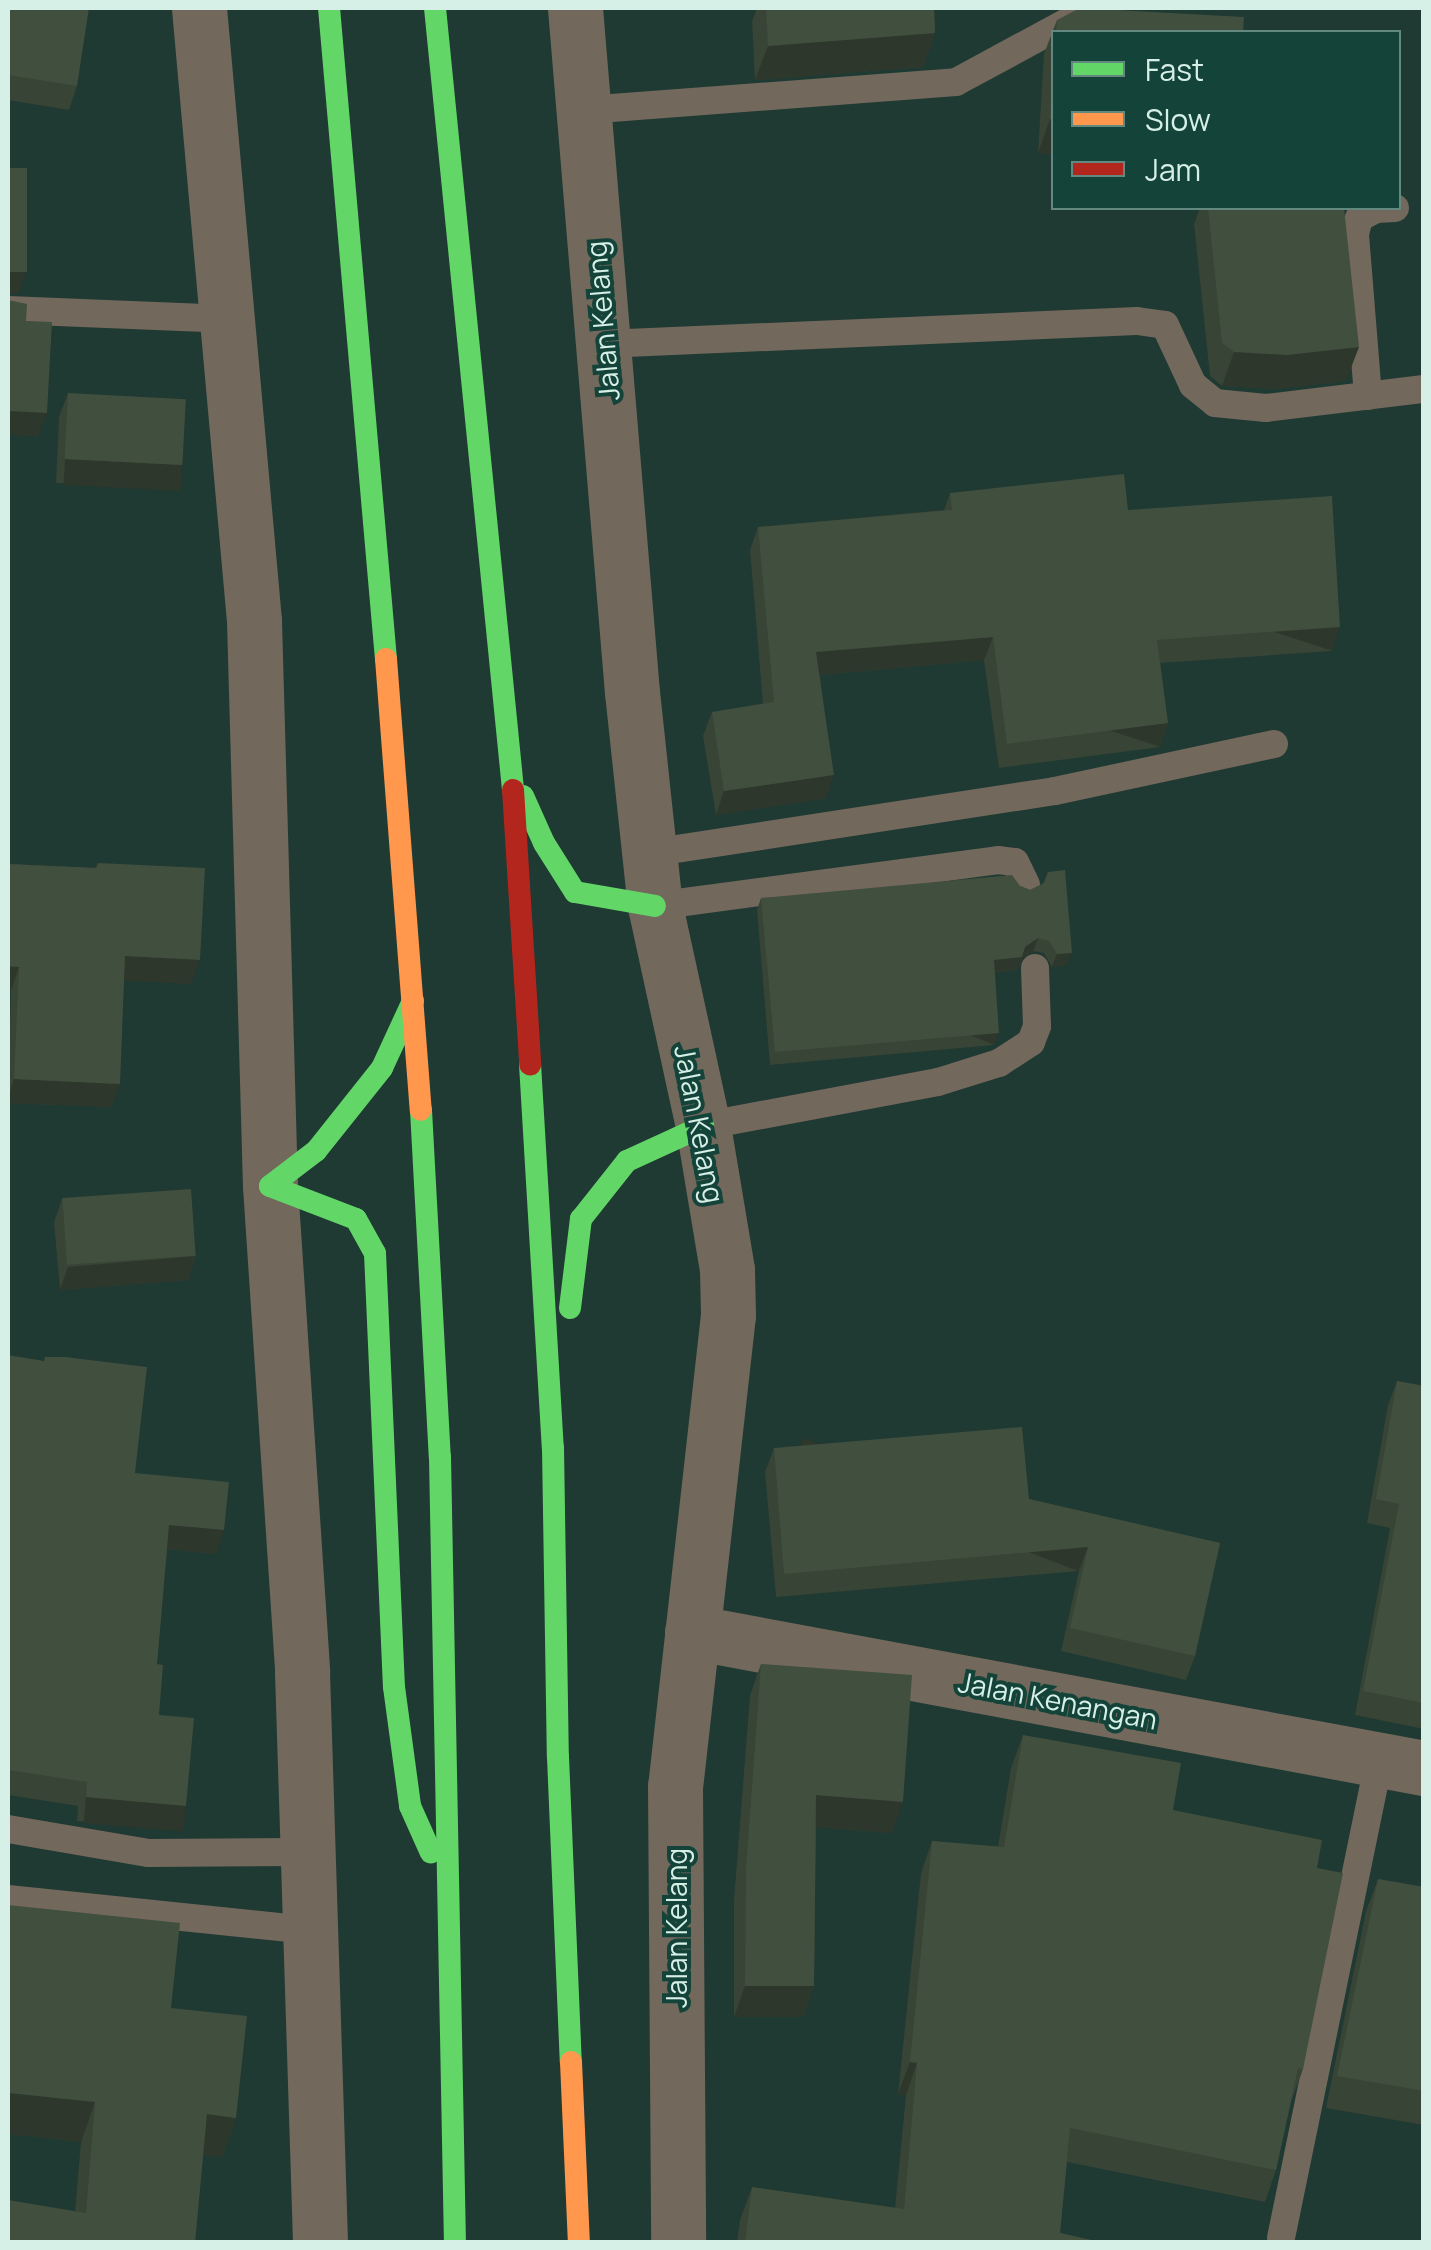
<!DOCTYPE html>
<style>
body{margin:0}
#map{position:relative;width:1431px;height:2250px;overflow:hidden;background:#1f3933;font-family:Manrope,sans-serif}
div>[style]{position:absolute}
.lane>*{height:28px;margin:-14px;padding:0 14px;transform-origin:14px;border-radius:14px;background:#72685c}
.street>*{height:55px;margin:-27.5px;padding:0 27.5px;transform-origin:27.5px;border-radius:27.5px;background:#72685c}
.fast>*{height:22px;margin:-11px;padding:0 11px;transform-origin:11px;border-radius:11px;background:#63d668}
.slow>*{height:22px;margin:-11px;padding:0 11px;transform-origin:11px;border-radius:11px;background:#ff974d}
.jam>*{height:22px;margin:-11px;padding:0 11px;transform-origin:11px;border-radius:11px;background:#b3261e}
.wall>*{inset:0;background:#384435}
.shaded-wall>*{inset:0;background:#2e372b;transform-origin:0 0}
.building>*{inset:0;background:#414f3e;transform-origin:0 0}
span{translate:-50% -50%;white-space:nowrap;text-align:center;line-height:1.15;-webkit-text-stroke:8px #144439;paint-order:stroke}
.street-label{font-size:28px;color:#d6efe7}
.frame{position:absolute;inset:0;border:10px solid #d6efe7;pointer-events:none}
.legend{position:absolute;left:1051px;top:30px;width:350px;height:180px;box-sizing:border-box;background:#144439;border:2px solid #62887f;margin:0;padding:12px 18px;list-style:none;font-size:30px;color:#d6efe7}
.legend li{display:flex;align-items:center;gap:20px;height:50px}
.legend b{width:50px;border:2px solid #62887f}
</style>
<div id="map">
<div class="lane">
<i style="left:585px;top:110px;width:372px;rotate:-4.3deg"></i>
<i style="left:956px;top:82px;width:156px;rotate:-28.4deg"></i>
<i style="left:8px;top:310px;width:222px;rotate:2.3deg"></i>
<i style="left:604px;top:344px;width:533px;rotate:-2.47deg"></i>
<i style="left:1137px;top:321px;width:28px;rotate:8deg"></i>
<i style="left:1165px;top:325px;width:66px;rotate:65deg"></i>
<i style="left:1193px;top:385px;width:28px;rotate:39deg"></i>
<i style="left:1215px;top:403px;width:51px;rotate:5.6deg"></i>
<i style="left:1266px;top:408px;width:159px;rotate:-6.9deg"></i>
<i style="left:1368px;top:396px;width:163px;rotate:-94.6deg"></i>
<i style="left:1355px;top:234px;width:16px;rotate:-76deg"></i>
<i style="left:1359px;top:218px;width:19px;rotate:-28deg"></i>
<i style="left:1376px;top:209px;width:19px;rotate:-3deg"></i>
<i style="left:650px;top:853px;width:410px;rotate:-8.7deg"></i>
<i style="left:1055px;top:791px;width:224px;rotate:-12.1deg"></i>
<i style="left:655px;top:906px;width:346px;rotate:-7.6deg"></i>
<i style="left:998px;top:860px;width:17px;rotate:7deg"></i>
<i style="left:1015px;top:862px;width:25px;rotate:64deg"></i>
<i style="left:703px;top:1126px;width:239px;rotate:-10.6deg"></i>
<i style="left:938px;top:1082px;width:64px;rotate:-17.3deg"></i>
<i style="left:999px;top:1063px;width:38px;rotate:-33deg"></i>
<i style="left:1031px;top:1042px;width:17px;rotate:-69deg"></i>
<i style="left:1037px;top:1026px;width:58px;rotate:-92deg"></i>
<i style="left:8px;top:1829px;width:143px;rotate:9.7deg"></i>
<i style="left:149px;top:1853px;width:157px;rotate:-0.4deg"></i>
<i style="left:8px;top:1899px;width:303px;rotate:5.9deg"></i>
<i style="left:1281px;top:2238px;width:488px;rotate:-78.4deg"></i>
</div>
<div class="street">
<i style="left:199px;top:8px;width:615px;rotate:84.87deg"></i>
<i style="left:254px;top:621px;width:565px;rotate:88.38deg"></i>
<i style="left:270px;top:1186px;width:487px;rotate:86.2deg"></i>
<i style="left:302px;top:1672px;width:570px;rotate:88.19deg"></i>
<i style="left:575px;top:8px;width:686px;rotate:85.24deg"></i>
<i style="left:632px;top:692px;width:215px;rotate:83.9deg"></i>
<i style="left:655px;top:906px;width:225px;rotate:77.7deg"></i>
<i style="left:703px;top:1126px;width:146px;rotate:80.5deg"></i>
<i style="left:727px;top:1270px;width:45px;rotate:88.7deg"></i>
<i style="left:728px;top:1315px;width:474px;rotate:96.4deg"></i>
<i style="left:675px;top:1786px;width:456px;rotate:89.6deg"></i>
<i style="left:692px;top:1632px;width:745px;rotate:10.53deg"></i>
</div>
<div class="fast">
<i style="left:329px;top:8px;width:653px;rotate:85deg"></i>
<i style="left:435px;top:8px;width:786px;rotate:84.3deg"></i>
<i style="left:523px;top:796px;width:51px;rotate:65.9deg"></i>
<i style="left:544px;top:843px;width:58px;rotate:57.7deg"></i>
<i style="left:575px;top:892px;width:81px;rotate:9.9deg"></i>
<i style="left:530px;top:1064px;width:385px;rotate:86.6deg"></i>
<i style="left:553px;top:1448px;width:309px;rotate:89.1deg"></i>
<i style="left:558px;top:1757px;width:305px;rotate:87.6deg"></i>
<i style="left:421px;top:1110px;width:348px;rotate:86.9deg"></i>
<i style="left:440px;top:1457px;width:785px;rotate:88.91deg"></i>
<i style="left:270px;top:1186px;width:92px;rotate:21deg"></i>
<i style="left:356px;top:1219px;width:39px;rotate:61deg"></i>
<i style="left:375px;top:1253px;width:434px;rotate:87.5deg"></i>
<i style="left:394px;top:1687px;width:120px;rotate:82.3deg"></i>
<i style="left:410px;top:1806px;width:51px;rotate:65.9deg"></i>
<i style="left:270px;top:1186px;width:58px;rotate:-37.3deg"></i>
<i style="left:316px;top:1151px;width:106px;rotate:-51.5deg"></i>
<i style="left:382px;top:1068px;width:74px;rotate:-65.2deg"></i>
<i style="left:570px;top:1308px;width:90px;rotate:-83deg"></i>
<i style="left:581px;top:1219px;width:74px;rotate:-51.6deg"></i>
<i style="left:627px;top:1161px;width:84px;rotate:-24.7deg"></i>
</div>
<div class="slow">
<i style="left:386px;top:659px;width:452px;rotate:85.6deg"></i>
<i style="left:571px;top:2062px;width:180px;rotate:87.5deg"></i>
</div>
<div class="jam">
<i style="left:513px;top:790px;width:275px;rotate:86.4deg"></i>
</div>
<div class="wall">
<i style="clip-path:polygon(8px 8px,77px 86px,69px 110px,8px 100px)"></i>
<i style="clip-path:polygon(757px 8px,934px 8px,935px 33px,923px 67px,755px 80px,752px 21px)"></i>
<i style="clip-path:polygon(1057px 20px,1243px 32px,1054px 32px,1054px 154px,1038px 153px,1044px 54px)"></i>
<i style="clip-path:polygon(1200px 208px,1344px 208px,1346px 381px,1275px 389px,1222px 386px,1210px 376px,1194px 224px)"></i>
<i style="clip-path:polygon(68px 393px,182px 465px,174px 489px,56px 483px,59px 417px)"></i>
<i style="clip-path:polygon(950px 493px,1128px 510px,1332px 651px,1160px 663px,1168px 723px,1160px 747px,999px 768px,984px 660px,820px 675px,826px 798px,716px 815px,703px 736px,712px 712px,763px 704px,750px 550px,758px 527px,944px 510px)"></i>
<i style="clip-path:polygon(98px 863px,191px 984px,124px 980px,111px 1107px,8px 1103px,11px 991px,8px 991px,8px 864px,95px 868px)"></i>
<i style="clip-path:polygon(1048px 872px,1067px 965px,1052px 967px,1044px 953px,1033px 951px,1022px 958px,1018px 970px,995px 972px,994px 1045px,770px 1065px,757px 910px,761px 898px,1020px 886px,1030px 890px,1043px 884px)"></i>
<i style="clip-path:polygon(62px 1199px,196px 1256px,188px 1280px,60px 1290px,54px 1222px)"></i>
<i style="clip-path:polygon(8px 1355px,135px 1473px,216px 1554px,167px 1549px,157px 1664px,159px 1715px,177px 1830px,77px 1821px,78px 1806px,8px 1795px)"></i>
<i style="clip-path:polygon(1397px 1381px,1424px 1386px,1424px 1729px,1355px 1715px,1390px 1528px,1367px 1523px,1388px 1405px)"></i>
<i style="clip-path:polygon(774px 1448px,1029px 1499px,1220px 1543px,1195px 1656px,1186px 1680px,1061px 1651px,1079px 1571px,776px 1597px,765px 1472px)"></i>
<i style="clip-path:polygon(761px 1664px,892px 1833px,816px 1827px,814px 1986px,803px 2017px,734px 2017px,734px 1900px,750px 1695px)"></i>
<i style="clip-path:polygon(1023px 1735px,1173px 1810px,1317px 1868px,1303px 2069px,1291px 2102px,1276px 2170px,1265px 2202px,1067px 2162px,1060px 2233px,1100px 2242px,737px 2242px,740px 2220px,752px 2187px,895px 2208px,906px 2095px,898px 2094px,921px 1873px,932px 1841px,998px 1847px,1011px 1768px)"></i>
<i style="clip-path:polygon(1378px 1879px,1424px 1887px,1424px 2125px,1326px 2108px,1366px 1911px)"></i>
<i style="clip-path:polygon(171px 2008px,236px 2118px,222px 2157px,203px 2155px,195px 2242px,75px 2211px,81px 2142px,8px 2134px)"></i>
</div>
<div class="shaded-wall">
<i style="clip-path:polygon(935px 33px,923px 67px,755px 80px,768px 46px)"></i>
<i style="clip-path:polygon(1050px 119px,1054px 119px,1054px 154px,1038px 153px)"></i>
<i style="clip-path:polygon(27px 269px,18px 293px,8px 294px,8px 271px)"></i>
<i style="clip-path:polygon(1359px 347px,1346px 381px,1275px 389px,1222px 386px,1234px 352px)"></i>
<i style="clip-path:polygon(8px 411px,47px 413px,38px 437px,8px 435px)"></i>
<i style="left:65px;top:459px;width:117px;height:26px;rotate:3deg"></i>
<i style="left:1340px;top:627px;width:25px;height:183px;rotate:108deg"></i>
<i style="clip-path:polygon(993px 637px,984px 660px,808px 676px,816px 652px)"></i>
<i style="left:1168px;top:723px;width:25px;height:162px;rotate:108deg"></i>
<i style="clip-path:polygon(834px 775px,826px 798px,716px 815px,724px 791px)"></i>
<i style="clip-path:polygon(1038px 938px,1033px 951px,1022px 958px,1018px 970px,990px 972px,994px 960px,1025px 947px)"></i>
<i style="clip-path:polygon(1072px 953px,1067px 965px,1052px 967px,1057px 954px)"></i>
<i style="clip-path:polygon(125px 956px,200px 960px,191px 984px,117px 980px)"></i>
<i style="clip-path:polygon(8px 966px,19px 967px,11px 991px,8px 991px)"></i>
<i style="left:999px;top:1033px;width:13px;height:225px;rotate:113deg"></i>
<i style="clip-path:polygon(14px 1079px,120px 1084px,111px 1107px,8px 1103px,8px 1098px)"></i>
<i style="clip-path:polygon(196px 1256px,188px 1280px,60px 1290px,68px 1267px)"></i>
<i style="clip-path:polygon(169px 1525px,224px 1530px,216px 1554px,160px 1548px)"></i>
<i style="left:1088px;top:1547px;width:26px;height:305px;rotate:111deg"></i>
<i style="clip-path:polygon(816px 1795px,903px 1802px,892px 1833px,805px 1826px)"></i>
<i style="left:86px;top:1797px;width:100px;height:26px;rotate:5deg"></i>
<i style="clip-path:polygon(745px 1986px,814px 1986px,803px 2017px,734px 2017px)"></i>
<i style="clip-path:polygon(910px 2062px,917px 2063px,906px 2095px,898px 2094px)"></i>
<i style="clip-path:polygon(8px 2093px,95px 2102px,81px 2142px,8px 2134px)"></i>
<i style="clip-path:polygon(207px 2114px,236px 2118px,222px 2157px,192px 2154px)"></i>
</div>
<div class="building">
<i style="clip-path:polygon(8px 8px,89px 8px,77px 86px,8px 75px)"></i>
<i style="clip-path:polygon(766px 8px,934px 8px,935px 33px,768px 46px)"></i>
<i style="clip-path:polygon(1080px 8px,1244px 17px,1243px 32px,1056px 32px,1057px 20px)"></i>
<i style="clip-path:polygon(1054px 66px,1054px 119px,1050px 119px)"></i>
<i style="left:8px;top:168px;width:19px;height:104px"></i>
<i style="clip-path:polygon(1208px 208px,1344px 208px,1359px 347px,1287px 355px,1234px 352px,1222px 343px)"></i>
<i style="clip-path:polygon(8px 300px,27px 304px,26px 321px,52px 322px,47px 413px,8px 411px)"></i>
<i style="left:68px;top:393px;width:118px;height:66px;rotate:3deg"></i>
<i style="clip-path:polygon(1124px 474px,1128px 510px,1332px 496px,1340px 627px,1157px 640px,1168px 723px,1007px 744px,993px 637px,816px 652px,834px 775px,724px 791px,712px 712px,774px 702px,758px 527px,952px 510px,950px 493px)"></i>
<i style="clip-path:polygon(98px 863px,205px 868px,200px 960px,125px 956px,120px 1084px,14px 1079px,19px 967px,8px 966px,8px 864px,97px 868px)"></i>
<i style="clip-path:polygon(1065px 870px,1072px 953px,1057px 954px,1049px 941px,1038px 938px,1025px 947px,1022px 957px,994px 960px,999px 1033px,775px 1052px,761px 898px,1012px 875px,1020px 886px,1030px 890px,1044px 883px,1048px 872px)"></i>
<i style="left:191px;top:1189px;width:67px;height:129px;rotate:86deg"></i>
<i style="clip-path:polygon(8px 1355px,44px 1361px,45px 1357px,65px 1357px,147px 1367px,135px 1473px,229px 1482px,224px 1530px,169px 1525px,157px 1664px,163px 1665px,159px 1715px,194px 1718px,186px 1806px,86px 1797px,87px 1782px,8px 1770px)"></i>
<i style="clip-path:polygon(1397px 1381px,1424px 1386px,1424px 1703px,1363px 1691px,1399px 1504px,1376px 1499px)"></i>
<i style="clip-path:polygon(1022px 1427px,1029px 1499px,1220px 1543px,1195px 1656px,1070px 1628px,1088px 1547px,784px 1574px,774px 1448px)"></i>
<i style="clip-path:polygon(761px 1664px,912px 1675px,903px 1802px,816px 1795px,814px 1986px,745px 1986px,746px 1869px)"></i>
<i style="clip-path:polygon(1023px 1735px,1181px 1763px,1173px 1810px,1322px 1840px,1317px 1868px,1343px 1873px,1303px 2069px,1298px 2068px,1276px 2170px,1070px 2128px,1060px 2233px,1100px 2242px,745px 2242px,752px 2187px,904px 2209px,917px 2063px,910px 2062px,932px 1841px,1004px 1847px)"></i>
<i style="clip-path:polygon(1378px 1879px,1424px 1887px,1424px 2091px,1337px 2076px)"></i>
<i style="clip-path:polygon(8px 1905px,180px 1923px,171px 2008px,247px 2016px,236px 2118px,207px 2114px,195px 2242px,8px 2242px,8px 2200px,86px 2213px,95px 2102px,8px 2093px)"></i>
</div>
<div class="street-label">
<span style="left:602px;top:321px;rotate:-95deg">Jalan Kelang</span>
<span style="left:700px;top:1124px;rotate:79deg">Jalan Kelang</span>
<span style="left:1058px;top:1700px;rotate:11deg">Jalan Kenangan</span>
<span style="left:676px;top:1928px;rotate:-90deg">Jalan Kelang</span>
</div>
<div class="frame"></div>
<ul class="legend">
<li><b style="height:12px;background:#63d668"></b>Fast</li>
<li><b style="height:12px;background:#ff974d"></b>Slow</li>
<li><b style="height:12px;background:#b3261e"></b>Jam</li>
</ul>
</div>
